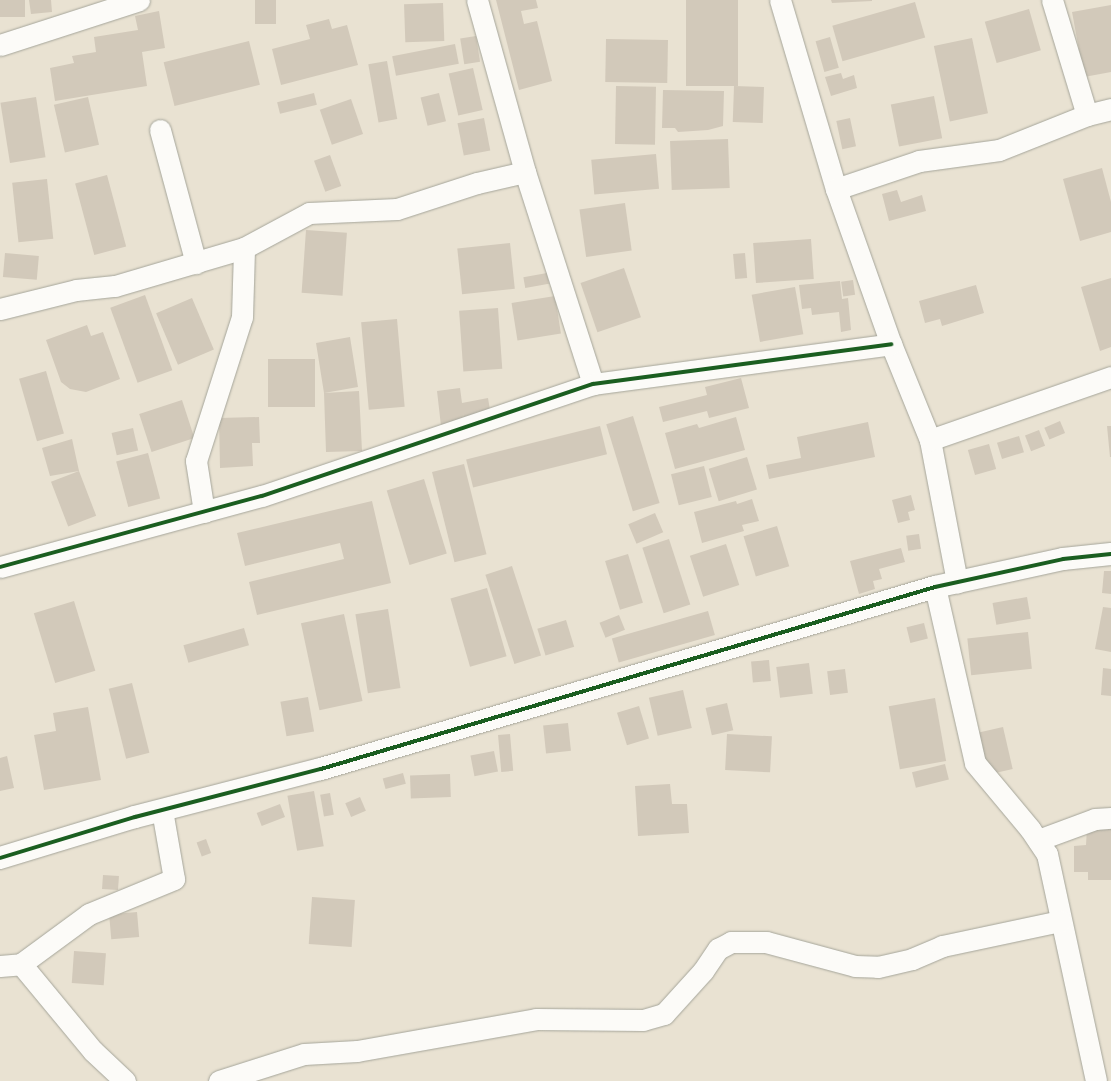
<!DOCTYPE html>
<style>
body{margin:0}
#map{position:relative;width:1111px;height:1081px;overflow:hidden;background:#e9e2d2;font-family:"Old Standard TT",serif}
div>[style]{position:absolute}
.building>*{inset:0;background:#d2c9ba;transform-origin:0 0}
.roads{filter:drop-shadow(0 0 1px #a5a59a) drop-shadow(0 0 1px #a5a59a)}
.minor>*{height:21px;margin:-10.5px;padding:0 10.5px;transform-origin:10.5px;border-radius:10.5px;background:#fcfbf8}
.tertiary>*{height:22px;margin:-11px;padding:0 11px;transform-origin:11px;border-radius:11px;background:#fcfbf8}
.cycleway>*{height:4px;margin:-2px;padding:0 2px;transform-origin:2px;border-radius:2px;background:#1b5e20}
span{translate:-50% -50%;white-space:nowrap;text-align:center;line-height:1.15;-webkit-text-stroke:3px #fdfcf7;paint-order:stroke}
</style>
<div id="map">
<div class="building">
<i style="left:0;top:0;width:25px;height:17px"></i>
<i style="clip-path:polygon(29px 0,51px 0,52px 12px,31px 14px)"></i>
<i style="left:255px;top:0;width:21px;height:24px"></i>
<i style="clip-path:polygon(496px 0,536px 0,538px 8px,521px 11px,524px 24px,537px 21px,552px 81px,519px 90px)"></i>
<i style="left:686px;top:0;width:52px;height:86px"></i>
<i style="clip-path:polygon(831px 0,872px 0,872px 1px,832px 3px)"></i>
<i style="left:915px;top:2px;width:37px;height:86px;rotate:74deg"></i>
<i style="left:443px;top:3px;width:38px;height:39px;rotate:88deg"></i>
<i style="clip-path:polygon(1111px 5px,1111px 72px,1084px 77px,1072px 12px)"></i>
<i style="left:1029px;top:9px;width:43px;height:46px;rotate:74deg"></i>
<i style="clip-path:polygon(159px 11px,165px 48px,142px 52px,147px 86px,55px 101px,50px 68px,74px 63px,72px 56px,96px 52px,94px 37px,138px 30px,135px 16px)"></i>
<i style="clip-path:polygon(329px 19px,332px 29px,347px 25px,358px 65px,281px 85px,272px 49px,310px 39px,306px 25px)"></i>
<i style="left:476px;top:36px;width:26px;height:16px;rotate:81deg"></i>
<i style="left:830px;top:37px;width:32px;height:15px;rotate:74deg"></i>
<i style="left:972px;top:38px;width:77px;height:39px;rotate:78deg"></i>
<i style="left:606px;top:39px;width:62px;height:43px;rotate:1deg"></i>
<i style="left:249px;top:41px;width:45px;height:88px;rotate:76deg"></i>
<i style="left:455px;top:44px;width:20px;height:64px;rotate:79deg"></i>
<i style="left:387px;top:61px;width:59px;height:19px;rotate:80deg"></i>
<i style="left:473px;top:68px;width:43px;height:25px;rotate:77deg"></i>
<i style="clip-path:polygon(841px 73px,843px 79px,854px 75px,857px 88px,831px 96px,825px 77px)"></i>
<i style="left:616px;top:86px;width:40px;height:58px;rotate:1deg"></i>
<i style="left:734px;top:86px;width:30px;height:36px;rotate:2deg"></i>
<i style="clip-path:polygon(663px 90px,724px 91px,723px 126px,708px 130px,678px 132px,675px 128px,662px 128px)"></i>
<i style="left:314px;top:93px;width:12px;height:38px;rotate:76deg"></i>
<i style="left:439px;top:93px;width:29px;height:19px;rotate:76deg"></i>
<i style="left:934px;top:96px;width:43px;height:44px;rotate:79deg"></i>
<i style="left:36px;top:97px;width:61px;height:36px;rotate:81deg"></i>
<i style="left:88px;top:97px;width:49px;height:35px;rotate:77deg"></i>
<i style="left:351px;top:99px;width:37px;height:33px;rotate:71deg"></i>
<i style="left:484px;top:118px;width:33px;height:27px;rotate:79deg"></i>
<i style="left:850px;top:118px;width:29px;height:14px;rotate:78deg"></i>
<i style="left:728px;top:139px;width:49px;height:58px;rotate:88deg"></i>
<i style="left:656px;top:154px;width:35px;height:65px;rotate:85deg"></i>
<i style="left:330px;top:155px;width:33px;height:17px;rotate:70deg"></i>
<i style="clip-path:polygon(1102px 168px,1111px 202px,1111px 232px,1080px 241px,1063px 179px)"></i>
<i style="left:107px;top:175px;width:74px;height:33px;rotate:75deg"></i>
<i style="left:47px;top:179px;width:60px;height:35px;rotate:84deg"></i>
<i style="clip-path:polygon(897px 190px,901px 202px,922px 195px,926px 211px,889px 221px,882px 194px)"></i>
<i style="left:625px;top:203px;width:48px;height:46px;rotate:82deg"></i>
<i style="left:306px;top:230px;width:41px;height:63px;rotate:4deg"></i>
<i style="left:811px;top:239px;width:40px;height:58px;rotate:86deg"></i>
<i style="left:510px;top:243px;width:46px;height:53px;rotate:84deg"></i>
<i style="left:5px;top:253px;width:34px;height:24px;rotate:5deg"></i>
<i style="left:745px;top:253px;width:25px;height:12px;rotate:85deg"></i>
<i style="left:624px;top:268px;width:52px;height:46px;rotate:71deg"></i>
<i style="left:547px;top:273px;width:11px;height:24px;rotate:80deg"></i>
<i style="clip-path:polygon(1111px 278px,1111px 347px,1100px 351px,1081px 287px)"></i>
<i style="left:853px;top:280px;width:15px;height:12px;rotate:82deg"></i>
<i style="clip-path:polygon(840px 281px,842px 299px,848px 298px,851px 330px,841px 332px,839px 312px,812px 315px,811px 308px,802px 309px,799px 285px)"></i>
<i style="clip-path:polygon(976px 285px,984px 313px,942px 326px,940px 319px,925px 323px,919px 301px)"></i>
<i style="left:795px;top:287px;width:48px;height:44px;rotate:80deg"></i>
<i style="left:145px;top:295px;width:80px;height:37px;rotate:70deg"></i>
<i style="left:555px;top:296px;width:38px;height:44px;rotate:81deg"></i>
<i style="left:192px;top:298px;width:56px;height:39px;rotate:67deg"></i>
<i style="left:498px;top:308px;width:61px;height:39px;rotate:86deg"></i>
<i style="left:397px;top:319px;width:88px;height:36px;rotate:85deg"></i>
<i style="clip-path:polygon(87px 325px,91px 336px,103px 332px,120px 379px,86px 392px,70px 389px,61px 382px,46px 340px)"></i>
<i style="clip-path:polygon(350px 337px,358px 387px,324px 393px,359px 391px,362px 451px,326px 452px,324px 393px,316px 343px)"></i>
<i style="left:268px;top:359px;width:47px;height:48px"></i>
<i style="left:46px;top:371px;width:65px;height:28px;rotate:74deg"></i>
<i style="clip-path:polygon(741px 378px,749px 408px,709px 418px,707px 411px,663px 422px,659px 407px,707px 395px,705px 387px)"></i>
<i style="clip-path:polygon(460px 388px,462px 403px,488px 398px,491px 416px,465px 421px,463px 413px,465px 423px,441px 426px,437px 391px)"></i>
<i style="left:182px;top:400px;width:40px;height:45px;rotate:72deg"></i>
<i style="left:633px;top:416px;width:91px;height:28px;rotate:73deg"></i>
<i style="clip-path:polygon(259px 417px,260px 443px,252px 443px,253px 466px,220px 468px,219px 418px)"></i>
<i style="clip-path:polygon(736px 417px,745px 450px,675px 469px,665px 433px,697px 424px,699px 428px)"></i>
<i style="left:1060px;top:421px;width:13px;height:17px;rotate:67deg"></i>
<i style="clip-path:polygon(868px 422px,875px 457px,769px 479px,766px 465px,801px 458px,797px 437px)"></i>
<i style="left:600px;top:426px;width:29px;height:138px;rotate:76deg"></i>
<i style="clip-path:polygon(1107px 426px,1111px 426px,1111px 457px,1110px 457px)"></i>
<i style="left:133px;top:428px;width:23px;height:22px;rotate:77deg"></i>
<i style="left:1039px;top:430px;width:17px;height:15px;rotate:69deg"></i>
<i style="left:1019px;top:436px;width:17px;height:23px;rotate:73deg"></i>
<i style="clip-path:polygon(72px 439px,79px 471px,50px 476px,42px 448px)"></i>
<i style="left:989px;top:444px;width:26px;height:22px;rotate:74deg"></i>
<i style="left:148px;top:453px;width:47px;height:33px;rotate:75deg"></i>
<i style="left:747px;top:457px;width:34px;height:40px;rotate:73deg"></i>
<i style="left:464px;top:464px;width:93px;height:33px;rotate:76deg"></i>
<i style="left:704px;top:466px;width:32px;height:34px;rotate:76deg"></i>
<i style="left:79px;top:471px;width:48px;height:30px;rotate:69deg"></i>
<i style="left:424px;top:479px;width:78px;height:39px;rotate:73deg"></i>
<i style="clip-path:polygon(911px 495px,915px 510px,908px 512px,910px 520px,898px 523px,892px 500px)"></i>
<i style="clip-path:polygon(752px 499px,759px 521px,742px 525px,744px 531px,702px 543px,694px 512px,736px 501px,737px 504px)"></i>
<i style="clip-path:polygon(372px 501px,391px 583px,257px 615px,249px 582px,344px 559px,340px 543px,245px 566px,237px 533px)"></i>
<i style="left:655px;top:513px;width:21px;height:29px;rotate:67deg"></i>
<i style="left:777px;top:526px;width:42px;height:35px;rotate:73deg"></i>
<i style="left:919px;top:534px;width:15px;height:13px;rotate:82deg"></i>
<i style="left:669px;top:539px;width:69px;height:28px;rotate:72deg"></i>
<i style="left:726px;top:544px;width:43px;height:38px;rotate:72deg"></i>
<i style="clip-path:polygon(901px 548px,905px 562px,879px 569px,882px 579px,873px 581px,875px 589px,859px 594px,850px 561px)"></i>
<i style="left:628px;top:554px;width:51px;height:24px;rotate:73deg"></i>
<i style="left:512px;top:566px;width:94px;height:28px;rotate:72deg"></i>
<i style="clip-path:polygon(1104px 571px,1111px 571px,1111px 594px,1102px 593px)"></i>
<i style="left:487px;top:588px;width:71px;height:38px;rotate:74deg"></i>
<i style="left:1027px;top:597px;width:22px;height:35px;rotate:80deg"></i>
<i style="left:74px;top:601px;width:73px;height:42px;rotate:73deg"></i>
<i style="clip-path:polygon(1103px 607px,1111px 608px,1111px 652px,1095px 649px)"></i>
<i style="left:388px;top:609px;width:80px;height:33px;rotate:81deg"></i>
<i style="left:708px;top:611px;width:25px;height:100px;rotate:74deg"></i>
<i style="left:344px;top:614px;width:89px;height:44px;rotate:78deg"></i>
<i style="left:619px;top:615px;width:16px;height:21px;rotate:68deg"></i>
<i style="left:566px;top:620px;width:28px;height:30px;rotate:73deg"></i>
<i style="left:924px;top:623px;width:16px;height:18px;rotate:76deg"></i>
<i style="left:244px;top:628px;width:18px;height:63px;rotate:74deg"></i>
<i style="left:1028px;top:632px;width:37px;height:61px;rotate:84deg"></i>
<i style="left:769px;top:660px;width:21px;height:18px;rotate:85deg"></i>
<i style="left:809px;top:663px;width:31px;height:33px;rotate:83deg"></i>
<i style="clip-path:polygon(1103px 668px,1111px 669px,1111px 696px,1101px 695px)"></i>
<i style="left:845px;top:669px;width:24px;height:18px;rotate:83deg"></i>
<i style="left:132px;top:683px;width:72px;height:24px;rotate:76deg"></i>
<i style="left:683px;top:690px;width:39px;height:35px;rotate:77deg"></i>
<i style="left:308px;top:697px;width:35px;height:28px;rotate:80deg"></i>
<i style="left:935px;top:698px;width:64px;height:47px;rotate:80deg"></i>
<i style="left:727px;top:703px;width:28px;height:22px;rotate:77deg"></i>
<i style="left:639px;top:706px;width:34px;height:23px;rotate:73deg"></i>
<i style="clip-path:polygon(88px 707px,101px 780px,44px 790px,34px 735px,56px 731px,53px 713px)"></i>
<i style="left:568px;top:723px;width:28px;height:25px;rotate:84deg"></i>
<i style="left:1003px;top:727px;width:43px;height:27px;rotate:77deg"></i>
<i style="left:510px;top:734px;width:37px;height:12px;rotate:85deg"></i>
<i style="left:727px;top:734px;width:45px;height:36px;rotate:3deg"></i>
<i style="left:494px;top:751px;width:21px;height:24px;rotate:79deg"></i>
<i style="clip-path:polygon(7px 756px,14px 788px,0 791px,0 758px)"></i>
<i style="left:945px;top:764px;width:16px;height:34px;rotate:76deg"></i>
<i style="left:403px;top:773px;width:11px;height:21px;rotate:75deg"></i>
<i style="left:450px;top:774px;width:23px;height:40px;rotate:88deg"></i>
<i style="clip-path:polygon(670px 784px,672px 804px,687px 804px,689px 833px,638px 836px,635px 786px)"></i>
<i style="left:314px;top:791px;width:56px;height:27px;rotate:80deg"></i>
<i style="left:330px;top:793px;width:22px;height:10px;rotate:80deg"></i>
<i style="left:360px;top:797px;width:15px;height:16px;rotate:67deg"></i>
<i style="left:280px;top:804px;width:14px;height:25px;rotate:69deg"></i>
<i style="clip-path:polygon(1087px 828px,1111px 828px,1111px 880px,1088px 880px,1088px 872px,1074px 872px,1074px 846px,1086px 845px)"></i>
<i style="left:206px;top:839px;width:15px;height:10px;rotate:70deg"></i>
<i style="left:103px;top:875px;width:16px;height:14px;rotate:4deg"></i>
<i style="left:312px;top:897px;width:43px;height:47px;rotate:4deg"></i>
<i style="left:137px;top:912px;width:25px;height:28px;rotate:85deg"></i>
<i style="left:74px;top:951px;width:32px;height:32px;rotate:4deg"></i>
</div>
<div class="roads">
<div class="minor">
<i style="left:477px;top:0;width:179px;rotate:74.4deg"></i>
<i style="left:525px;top:172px;width:223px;rotate:72.2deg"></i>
<i style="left:780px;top:0;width:197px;rotate:73.5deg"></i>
<i style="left:836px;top:189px;width:164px;rotate:70.5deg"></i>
<i style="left:891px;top:344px;width:104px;rotate:67.9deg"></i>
<i style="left:930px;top:440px;width:145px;rotate:79.2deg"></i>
<i style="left:1052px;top:0;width:120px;rotate:73.1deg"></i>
<i style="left:0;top:45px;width:146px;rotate:-17.9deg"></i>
<i style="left:160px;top:130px;width:138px;rotate:74.9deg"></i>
<i style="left:836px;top:189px;width:88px;rotate:-18.6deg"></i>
<i style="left:919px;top:161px;width:81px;rotate:-7.8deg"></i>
<i style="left:999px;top:150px;width:95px;rotate:-21.7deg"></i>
<i style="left:1087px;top:115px;width:25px;rotate:-14deg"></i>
<i style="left:0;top:309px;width:78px;rotate:-14deg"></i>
<i style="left:76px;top:290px;width:39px;rotate:-6deg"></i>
<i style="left:115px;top:286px;width:134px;rotate:-16.4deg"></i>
<i style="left:244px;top:248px;width:74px;rotate:-28.3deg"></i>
<i style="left:309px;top:213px;width:88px;rotate:-2.6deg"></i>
<i style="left:397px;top:209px;width:84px;rotate:-18deg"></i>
<i style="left:477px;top:183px;width:49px;rotate:-12.9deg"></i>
<i style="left:930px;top:440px;width:192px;rotate:-19.2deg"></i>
<i style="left:204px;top:512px;width:52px;rotate:-98.9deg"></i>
<i style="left:196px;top:461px;width:151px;rotate:-72.3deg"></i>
<i style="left:242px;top:317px;width:69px;rotate:-88.3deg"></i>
<i style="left:0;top:567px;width:271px;rotate:-15.2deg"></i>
<i style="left:262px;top:496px;width:349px;rotate:-18.7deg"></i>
<i style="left:593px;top:384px;width:301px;rotate:-7.6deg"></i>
<i style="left:935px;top:587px;width:180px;rotate:77.2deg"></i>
<i style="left:975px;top:763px;width:86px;rotate:50.2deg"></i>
<i style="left:1030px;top:829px;width:30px;rotate:56deg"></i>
<i style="left:1047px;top:854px;width:232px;rotate:77.8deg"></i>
<i style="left:1038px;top:840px;width:61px;rotate:-20.2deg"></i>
<i style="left:1095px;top:819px;width:16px;rotate:-4deg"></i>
<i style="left:21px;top:964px;width:84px;rotate:-36.3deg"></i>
<i style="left:89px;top:914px;width:92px;rotate:-22.4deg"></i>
<i style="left:174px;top:879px;width:70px;rotate:-99.9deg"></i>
<i style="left:0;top:966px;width:21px;rotate:-5deg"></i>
<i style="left:21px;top:964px;width:113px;rotate:50.4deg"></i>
<i style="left:93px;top:1051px;width:44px;rotate:43.2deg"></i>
<i style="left:219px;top:1081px;width:89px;rotate:-17.6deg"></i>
<i style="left:304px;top:1054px;width:53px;rotate:-3.2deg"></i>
<i style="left:357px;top:1051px;width:182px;rotate:-10.1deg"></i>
<i style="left:536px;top:1019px;width:107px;rotate:0.5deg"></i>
<i style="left:643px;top:1020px;width:22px;rotate:-16deg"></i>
<i style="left:664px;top:1014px;width:58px;rotate:-47.8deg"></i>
<i style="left:703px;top:971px;width:27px;rotate:-56deg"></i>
<i style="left:718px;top:949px;width:15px;rotate:-28deg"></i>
<i style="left:731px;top:942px;width:35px"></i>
<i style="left:766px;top:942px;width:92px;rotate:15.1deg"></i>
<i style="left:855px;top:966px;width:23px;rotate:2deg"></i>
<i style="left:878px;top:967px;width:35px;rotate:-13deg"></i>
<i style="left:912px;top:959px;width:33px;rotate:-23deg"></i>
<i style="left:942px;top:946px;width:121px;rotate:-12deg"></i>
</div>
<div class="tertiary">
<i style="left:0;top:858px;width:141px;rotate:-16.9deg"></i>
<i style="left:135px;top:817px;width:192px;rotate:-14.5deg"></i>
<i style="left:321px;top:769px;width:640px;rotate:-16.51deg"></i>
<i style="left:935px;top:587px;width:131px;rotate:-12.3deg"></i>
<i style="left:1063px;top:559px;width:48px;rotate:-5.9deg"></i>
</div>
</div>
<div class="cycleway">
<i style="left:0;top:567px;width:271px;rotate:-15.2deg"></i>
<i style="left:262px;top:496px;width:349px;rotate:-18.7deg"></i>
<i style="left:593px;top:384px;width:301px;rotate:-7.6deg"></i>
<i style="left:0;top:858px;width:141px;rotate:-16.9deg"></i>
<i style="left:135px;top:817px;width:192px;rotate:-14.5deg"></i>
<i style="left:321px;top:769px;width:640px;rotate:-16.51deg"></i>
<i style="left:935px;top:587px;width:131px;rotate:-12.3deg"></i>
<i style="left:1063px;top:559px;width:48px;rotate:-5.9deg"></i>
</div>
</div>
